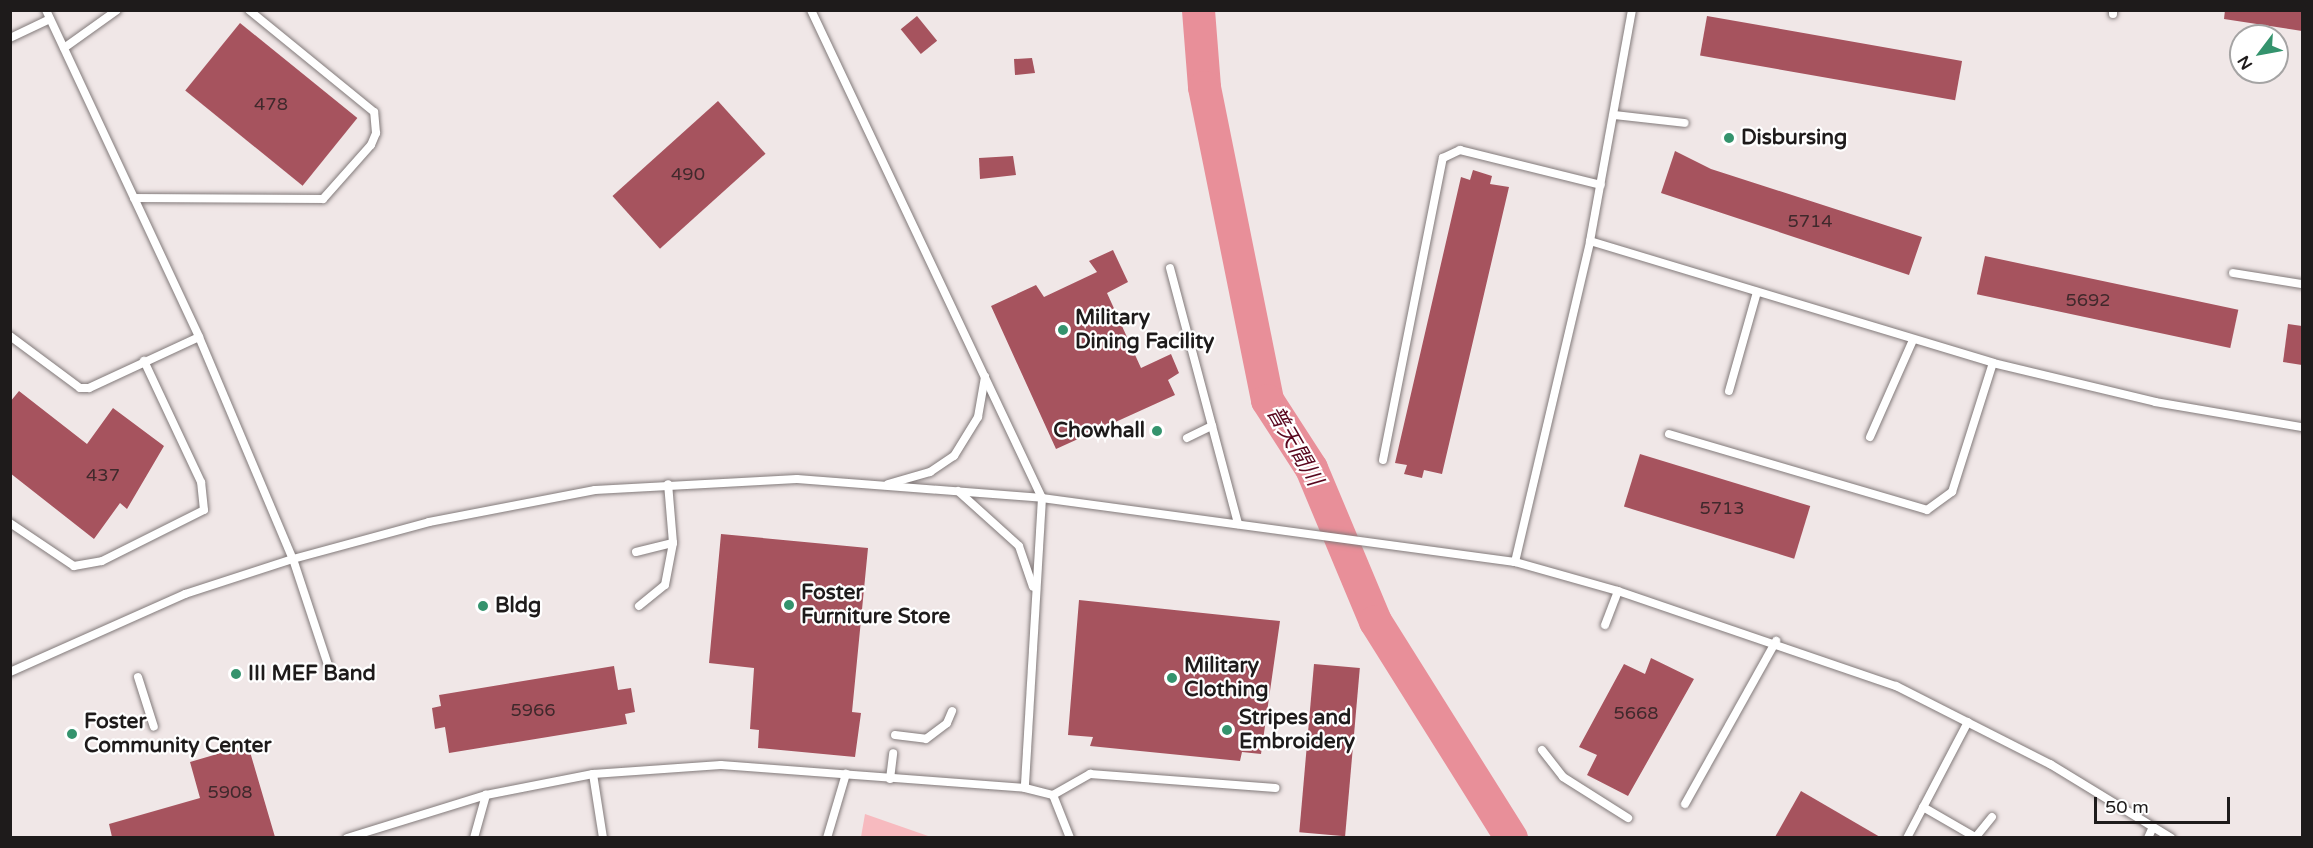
<!DOCTYPE html>
<meta charset="utf-8">
<style>
body{margin:0}
#map{position:relative;width:2313px;height:848px;overflow:hidden;background:#f0e7e7;font-family:"Varela Round","Noto Sans JP",sans-serif}
div>[style]{position:absolute}
.green>*{inset:0;background:#f7babf}
.river>*{height:33px;margin:-16.5px;padding:0 16.5px;transform-origin:16.5px;border-radius:16.5px;background:#e88f99}
.building>*{inset:0;background:#a6535e;transform-origin:0 0}
.roads{filter:drop-shadow(0 0 2px #827a7a) drop-shadow(0 0 2px #827a7a)}
.service>*{height:8px;margin:-4px;padding:0 4px;transform-origin:4px;border-radius:4px;background:#fff}
.dots>*{width:16px;height:16px;translate:-50% -50%;box-sizing:border-box;border:3px solid #fff;border-radius:50%}
span{translate:-50% -50%;white-space:nowrap;text-align:center;line-height:1.15;-webkit-text-stroke:4.5px #fff;paint-order:stroke}
.number-label{font-size:18px;color:#40292c}
.number-label span{-webkit-text-stroke-width:0}
.poi-label{font-size:21px;color:#1e1b1b;font-weight:700}
.left{translate:0 -50%;text-align:left}
.right{translate:-100% -50%;text-align:right}
.water-label{font-size:22px;color:#58061d;font-style:italic}
.frame{position:absolute;inset:0;border:12px solid #1e1b1b;pointer-events:none}
.north{position:absolute;left:2229px;top:24px;width:60px;height:60px;box-sizing:border-box;background:#fff;border:2px solid #a5a4a4;border-radius:50%;rotate:238deg;font-size:16px;font-weight:700;line-height:24px;text-align:center;color:#1e1b1b}
.north::after{content:'';display:block;margin:auto;width:21px;height:27px;background:#34936d;clip-path:polygon(50% 0,100% 100%,50% 72%,0 100%)}
.scale{position:absolute;left:2094px;top:797px;width:136px;height:27px;box-sizing:border-box;border:3px solid #1e1b1b;border-top:0;padding-left:8px;font-size:18px;line-height:21px;white-space:nowrap;color:#1e1b1b;-webkit-text-stroke:4px #fff;paint-order:stroke}
</style>
<div id="map">
<div class="green">
<i style="clip-path:polygon(865px 814px,931px 837px,861px 837px)"></i>
</div>
<div class="river">
<i style="left:1198px;top:10px;width:77px;rotate:85.5deg"></i>
<i style="left:1204px;top:87px;width:319px;rotate:78.6deg"></i>
<i style="left:1267px;top:400px;width:81px;rotate:57.1deg"></i>
<i style="left:1311px;top:468px;width:166px;rotate:67.3deg"></i>
<i style="left:1375px;top:621px;width:256px;rotate:57.9deg"></i>
</div>
<div class="building">
<i style="clip-path:polygon(2225px 10px,2302px 10px,2302px 31px,2224px 19px)"></i>
<i style="left:917px;top:16px;width:32px;height:21px;rotate:51deg"></i>
<i style="left:1707px;top:16px;width:259px;height:40px;rotate:10deg"></i>
<i style="left:240px;top:23px;width:151px;height:87px;rotate:39deg"></i>
<i style="clip-path:polygon(1032px 58px,1035px 73px,1015px 75px,1014px 59px)"></i>
<i style="left:718px;top:101px;width:71px;height:142px;rotate:48deg"></i>
<i style="clip-path:polygon(1675px 151px,1711px 169px,1922px 237px,1909px 275px,1661px 193px)"></i>
<i style="clip-path:polygon(1013px 156px,1016px 175px,980px 179px,979px 158px)"></i>
<i style="clip-path:polygon(1473px 170px,1492px 176px,1490px 184px,1509px 187px,1442px 474px,1424px 470px,1422px 478px,1404px 474px,1407px 465px,1395px 463px,1461px 177px,1470px 180px)"></i>
<i style="clip-path:polygon(1113px 250px,1128px 282px,1107px 293px,1141px 368px,1171px 354px,1179px 373px,1168px 380px,1175px 395px,1056px 449px,991px 306px,1036px 285px,1044px 297px,1097px 272px,1089px 261px)"></i>
<i style="left:1985px;top:256px;width:259px;height:39px;rotate:12deg"></i>
<i style="clip-path:polygon(2288px 324px,2302px 326px,2302px 365px,2283px 362px)"></i>
<i style="clip-path:polygon(19px 391px,87px 444px,113px 408px,164px 446px,127px 509px,120px 503px,94px 539px,10px 473px,10px 402px)"></i>
<i style="left:1640px;top:454px;width:178px;height:55px;rotate:17deg"></i>
<i style="clip-path:polygon(721px 534px,868px 548px,852px 712px,861px 713px,855px 757px,758px 748px,759px 730px,750px 729px,754px 668px,709px 663px)"></i>
<i style="clip-path:polygon(1079px 600px,1280px 621px,1261px 754px,1242px 752px,1240px 761px,1090px 746px,1093px 737px,1068px 735px)"></i>
<i style="clip-path:polygon(1651px 658px,1694px 679px,1628px 796px,1587px 775px,1597px 755px,1579px 747px,1624px 664px,1645px 674px)"></i>
<i style="left:1314px;top:664px;width:46px;height:169px;rotate:5deg"></i>
<i style="clip-path:polygon(614px 666px,618px 690px,631px 688px,635px 712px,625px 714px,627px 724px,449px 753px,445px 727px,435px 729px,432px 708px,441px 706px,439px 695px)"></i>
<i style="clip-path:polygon(248px 745px,275px 837px,112px 837px,109px 824px,200px 798px,190px 762px)"></i>
<i style="clip-path:polygon(1801px 791px,1880px 837px,1775px 837px)"></i>
</div>
<div class="roads">
<div class="service">
<i style="left:46px;top:10px;width:361px;rotate:64.9deg"></i>
<i style="left:199px;top:337px;width:241px;rotate:67.1deg"></i>
<i style="left:293px;top:559px;width:121px;rotate:71.7deg"></i>
<i style="left:811px;top:10px;width:540px;rotate:64.67deg"></i>
<i style="left:1042px;top:498px;width:290px;rotate:93.4deg"></i>
<i style="left:2113px;top:14px;width:4px;rotate:-90deg"></i>
<i style="left:10px;top:38px;width:44px;rotate:-25.4deg"></i>
<i style="left:64px;top:48px;width:65px;rotate:-35.6deg"></i>
<i style="left:1614px;top:115px;width:71px;rotate:6.4deg"></i>
<i style="left:134px;top:198px;width:189px;rotate:0.3deg"></i>
<i style="left:323px;top:199px;width:72px;rotate:-48.4deg"></i>
<i style="left:371px;top:145px;width:13px;rotate:-67deg"></i>
<i style="left:376px;top:133px;width:21px;rotate:-95deg"></i>
<i style="left:374px;top:112px;width:161px;rotate:-140.8deg"></i>
<i style="left:1590px;top:241px;width:421px;rotate:16.8deg"></i>
<i style="left:1993px;top:363px;width:167px;rotate:13.5deg"></i>
<i style="left:2155px;top:402px;width:149px;rotate:9.7deg"></i>
<i style="left:1170px;top:268px;width:265px;rotate:75.1deg"></i>
<i style="left:2233px;top:273px;width:70px;rotate:9.1deg"></i>
<i style="left:10px;top:336px;width:87px;rotate:36.6deg"></i>
<i style="left:80px;top:388px;width:9px"></i>
<i style="left:89px;top:388px;width:121px;rotate:-24.9deg"></i>
<i style="left:1729px;top:391px;width:103px;rotate:-74.2deg"></i>
<i style="left:1669px;top:434px;width:269px;rotate:16.4deg"></i>
<i style="left:1927px;top:510px;width:31px;rotate:-36deg"></i>
<i style="left:1952px;top:492px;width:135px;rotate:-72.4deg"></i>
<i style="left:1870px;top:437px;width:106px;rotate:-66.1deg"></i>
<i style="left:1187px;top:438px;width:28px;rotate:-26deg"></i>
<i style="left:1383px;top:460px;width:308px;rotate:-78.8deg"></i>
<i style="left:1443px;top:158px;width:19px;rotate:-25deg"></i>
<i style="left:1460px;top:150px;width:145px;rotate:13.9deg"></i>
<i style="left:888px;top:484px;width:44px;rotate:-15.9deg"></i>
<i style="left:930px;top:472px;width:29px;rotate:-34deg"></i>
<i style="left:954px;top:456px;width:46px;rotate:-58.4deg"></i>
<i style="left:978px;top:417px;width:41px;rotate:-80.1deg"></i>
<i style="left:958px;top:491px;width:82px;rotate:42deg"></i>
<i style="left:1019px;top:546px;width:43px;rotate:71.1deg"></i>
<i style="left:10px;top:523px;width:77px;rotate:33.9deg"></i>
<i style="left:74px;top:566px;width:28px;rotate:-10deg"></i>
<i style="left:102px;top:561px;width:114px;rotate:-26.6deg"></i>
<i style="left:204px;top:510px;width:28px;rotate:-96deg"></i>
<i style="left:201px;top:482px;width:134px;rotate:-115.2deg"></i>
<i style="left:636px;top:552px;width:38px;rotate:-14deg"></i>
<i style="left:1515px;top:562px;width:330px;rotate:-76.8deg"></i>
<i style="left:1590px;top:241px;width:235px;rotate:-79.7deg"></i>
<i style="left:639px;top:606px;width:33px;rotate:-39deg"></i>
<i style="left:665px;top:585px;width:43px;rotate:-79.2deg"></i>
<i style="left:673px;top:543px;width:59px;rotate:-94.8deg"></i>
<i style="left:1605px;top:625px;width:36px;rotate:-69deg"></i>
<i style="left:10px;top:672px;width:192px;rotate:-24deg"></i>
<i style="left:185px;top:594px;width:114px;rotate:-18deg"></i>
<i style="left:293px;top:559px;width:141px;rotate:-15.2deg"></i>
<i style="left:429px;top:522px;width:169px;rotate:-10.9deg"></i>
<i style="left:595px;top:490px;width:202px;rotate:-3.1deg"></i>
<i style="left:797px;top:479px;width:246px;rotate:4.4deg"></i>
<i style="left:1042px;top:498px;width:477px;rotate:7.7deg"></i>
<i style="left:1515px;top:562px;width:107px;rotate:15.7deg"></i>
<i style="left:1618px;top:591px;width:294px;rotate:18.9deg"></i>
<i style="left:1896px;top:686px;width:173px;rotate:26.9deg"></i>
<i style="left:2050px;top:764px;width:142px;rotate:31.4deg"></i>
<i style="left:138px;top:677px;width:52px;rotate:72.3deg"></i>
<i style="left:895px;top:735px;width:31px;rotate:7deg"></i>
<i style="left:926px;top:739px;width:26px;rotate:-37deg"></i>
<i style="left:947px;top:723px;width:13px;rotate:-67deg"></i>
<i style="left:1542px;top:750px;width:34px;rotate:52deg"></i>
<i style="left:1563px;top:777px;width:77px;rotate:32.2deg"></i>
<i style="left:593px;top:774px;width:65px;rotate:81.1deg"></i>
<i style="left:890px;top:779px;width:26px;rotate:-83deg"></i>
<i style="left:1053px;top:795px;width:43px;rotate:-29.6deg"></i>
<i style="left:1090px;top:774px;width:186px;rotate:4.3deg"></i>
<i style="left:1685px;top:804px;width:187px;rotate:-60.8deg"></i>
<i style="left:1923px;top:807px;width:60px;rotate:30deg"></i>
<i style="left:347px;top:838px;width:145px;rotate:-17.2deg"></i>
<i style="left:486px;top:795px;width:109px;rotate:-11.1deg"></i>
<i style="left:593px;top:774px;width:128px;rotate:-4deg"></i>
<i style="left:721px;top:765px;width:305px;rotate:4.3deg"></i>
<i style="left:1025px;top:788px;width:29px;rotate:14deg"></i>
<i style="left:1053px;top:795px;width:46px;rotate:68.4deg"></i>
<i style="left:474px;top:838px;width:45px;rotate:-74.4deg"></i>
<i style="left:827px;top:838px;width:67px;rotate:-73.5deg"></i>
<i style="left:1907px;top:838px;width:131px;rotate:-62.3deg"></i>
<i style="left:1975px;top:838px;width:27px;rotate:-51deg"></i>
<i style="left:2148px;top:838px;width:12px;rotate:-66deg"></i>
</div>
</div>
<div class="dots">
<i style="left:1729px;top:138px;background:#34936d"></i>
<i style="left:1063px;top:330px;background:#34936d"></i>
<i style="left:1157px;top:431px;background:#34936d"></i>
<i style="left:789px;top:605px;background:#34936d"></i>
<i style="left:483px;top:606px;background:#34936d"></i>
<i style="left:236px;top:674px;background:#34936d"></i>
<i style="left:1172px;top:678px;background:#34936d"></i>
<i style="left:1227px;top:730px;background:#34936d"></i>
<i style="left:72px;top:734px;background:#34936d"></i>
</div>
<div class="number-label">
<span style="left:271px;top:104px">478</span>
<span style="left:688px;top:174px">490</span>
<span style="left:1810px;top:221px">5714</span>
<span style="left:2088px;top:300px">5692</span>
<span style="left:103px;top:475px">437</span>
<span style="left:1722px;top:508px">5713</span>
<span style="left:533px;top:710px">5966</span>
<span style="left:1636px;top:713px">5668</span>
<span style="left:230px;top:792px">5908</span>
</div>
<div class="poi-label">
<span class="left" style="left:1741px;top:138px">Disbursing</span>
<span class="left" style="left:1075px;top:330px">Military<br>Dining Facility</span>
<span class="right" style="left:1145px;top:431px">Chowhall</span>
<span class="left" style="left:801px;top:605px">Foster<br>Furniture Store</span>
<span class="left" style="left:495px;top:606px">Bldg</span>
<span class="left" style="left:1184px;top:678px">Military<br>Clothing</span>
<span class="left" style="left:248px;top:674px">III MEF Band</span>
<span class="left" style="left:1239px;top:730px">Stripes and<br>Embroidery</span>
<span class="left" style="left:84px;top:734px">Foster<br>Community Center</span>
</div>
<div class="water-label">
<span style="left:1294px;top:446px;rotate:60deg">普天間川</span>
</div>
<div class="frame"></div>
<div class="north">N</div>
<div class="scale">50 m</div>
</div>
